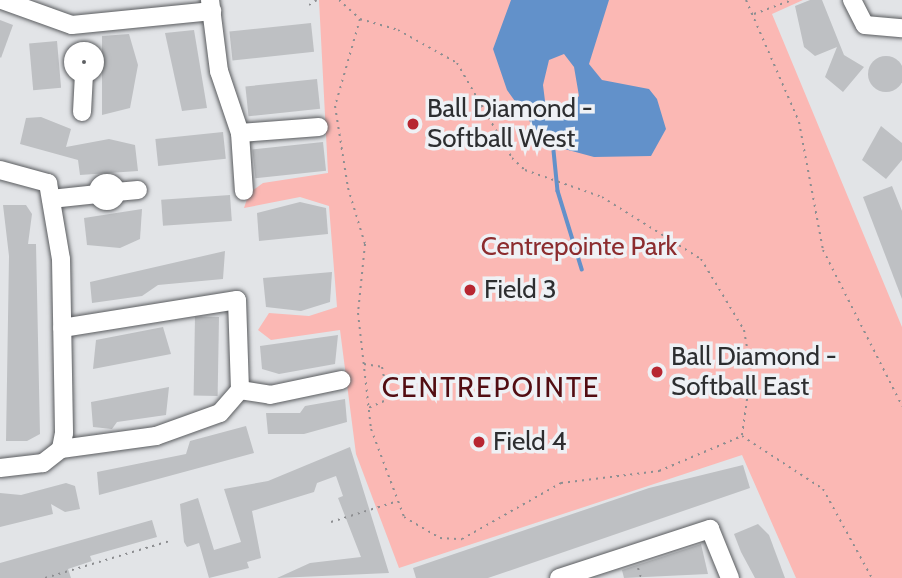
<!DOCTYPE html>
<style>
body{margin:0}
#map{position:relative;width:902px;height:578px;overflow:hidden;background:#e2e4e7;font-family:Cabin,sans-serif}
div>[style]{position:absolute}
.green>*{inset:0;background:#fbb8b4}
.water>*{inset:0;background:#6291ca}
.stream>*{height:3.5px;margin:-1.75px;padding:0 1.75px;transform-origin:1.75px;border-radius:1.75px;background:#6291ca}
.building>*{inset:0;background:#bec0c3;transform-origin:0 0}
.round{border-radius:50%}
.path>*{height:2px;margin-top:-1px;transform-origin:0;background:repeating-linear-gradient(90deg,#8d8e91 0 2px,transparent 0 7px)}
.roads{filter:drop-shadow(0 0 2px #595b5e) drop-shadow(0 0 2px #595b5e)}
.minor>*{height:18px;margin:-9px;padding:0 9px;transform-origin:9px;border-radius:9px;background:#fff}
.minor>.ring{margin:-9px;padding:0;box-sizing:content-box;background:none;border:18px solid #fff;border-radius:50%}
.dots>*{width:19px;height:19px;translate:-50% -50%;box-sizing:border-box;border:4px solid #eff1f5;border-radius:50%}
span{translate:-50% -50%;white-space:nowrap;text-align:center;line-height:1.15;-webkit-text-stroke:7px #eff1f5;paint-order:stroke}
.poi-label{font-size:26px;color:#2d2e30}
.left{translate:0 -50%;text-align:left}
.park-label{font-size:26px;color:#8c2c2e}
.neighbourhood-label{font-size:28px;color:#520d12;letter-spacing:2px}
</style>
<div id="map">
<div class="green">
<i style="clip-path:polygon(319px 0,803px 0,772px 14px,902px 327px,902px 578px,796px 578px,742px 455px,399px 568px,356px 454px,340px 330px,271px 340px,258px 330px,269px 313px,309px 316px,337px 307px,329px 206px,300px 197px,244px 208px,249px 193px,263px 183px,328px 173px)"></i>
</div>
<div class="water">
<i style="clip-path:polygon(evenodd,511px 0,609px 0,589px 64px,602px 80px,649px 89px,657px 99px,666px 129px,651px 156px,594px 157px,546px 144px,507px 90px,493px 49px,511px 0,564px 54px,574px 67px,579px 96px,565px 111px,545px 101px,543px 85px,549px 60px,564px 54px)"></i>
</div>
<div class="stream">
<i style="left:554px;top:151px;width:40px;rotate:84.3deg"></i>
<i style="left:558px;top:191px;width:82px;rotate:72.9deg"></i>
</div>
<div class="building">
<i style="clip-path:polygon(810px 0,822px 0,844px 55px,864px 67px,843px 92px,825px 77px,837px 47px,815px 56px,804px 47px,795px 6px)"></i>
<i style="clip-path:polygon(0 20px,13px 25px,1px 58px,0 57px)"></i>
<i style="left:311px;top:23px;width:29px;height:82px;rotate:84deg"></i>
<i style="clip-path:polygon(194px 30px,207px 108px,182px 111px,165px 33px)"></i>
<i style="clip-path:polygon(129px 34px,138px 65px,130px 108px,102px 115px,102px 36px)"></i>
<i style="left:57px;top:41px;width:47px;height:28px;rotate:85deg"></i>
<i class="round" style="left:868px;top:56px;width:36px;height:36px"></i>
<i style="left:317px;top:79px;width:30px;height:72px;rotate:84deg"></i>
<i style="clip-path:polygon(41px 117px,71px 129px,66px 147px,109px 139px,135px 145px,138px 171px,80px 175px,78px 160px,20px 144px,26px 118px)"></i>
<i style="clip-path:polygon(881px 126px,902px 143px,902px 160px,886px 179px,862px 160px)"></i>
<i style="left:223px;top:132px;width:27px;height:68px;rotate:84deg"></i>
<i style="left:323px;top:142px;width:29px;height:71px;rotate:84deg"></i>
<i style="clip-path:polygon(892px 186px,902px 211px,902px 299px,863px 197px)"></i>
<i style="left:230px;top:195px;width:26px;height:69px;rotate:86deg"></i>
<i style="clip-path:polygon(300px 202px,326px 208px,328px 234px,259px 241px,257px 213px)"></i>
<i style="clip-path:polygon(3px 205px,26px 205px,32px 214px,28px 244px,36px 244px,40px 434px,27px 441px,6px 441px,9px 256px)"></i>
<i style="clip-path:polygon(142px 209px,140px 239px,120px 248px,87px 245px,84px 218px)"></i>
<i style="clip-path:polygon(225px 251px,223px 279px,158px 285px,142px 296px,92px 303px,90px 282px)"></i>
<i style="clip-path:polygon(332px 272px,330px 302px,301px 311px,266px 307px,263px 278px)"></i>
<i style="left:219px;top:317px;width:79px;height:24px;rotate:91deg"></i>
<i style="clip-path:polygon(163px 327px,171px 354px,93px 369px,96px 340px)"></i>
<i style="clip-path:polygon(338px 335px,335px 364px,279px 374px,262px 369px,260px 346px)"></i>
<i style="clip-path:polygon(169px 387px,166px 415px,117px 422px,112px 429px,93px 427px,91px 402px)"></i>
<i style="clip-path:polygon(345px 399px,347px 422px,304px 434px,268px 434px,266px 413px,300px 413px,305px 406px)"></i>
<i style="clip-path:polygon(246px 426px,254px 453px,99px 495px,97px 472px,186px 454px,190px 441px)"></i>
<i style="clip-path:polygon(350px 447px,389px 573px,277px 578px,310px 563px,361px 557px,338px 498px,343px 496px,336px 476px,317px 483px,314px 492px,252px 511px,261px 558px,247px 562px,249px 568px,209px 578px,199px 543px,187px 547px,184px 542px,180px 504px,198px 498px,214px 550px,241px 542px,224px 489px,268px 481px)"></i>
<i style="clip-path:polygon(743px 465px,750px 488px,488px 578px,416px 578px,413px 568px,649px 488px)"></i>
<i style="clip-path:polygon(66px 483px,75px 486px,80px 509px,65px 512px,51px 504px,53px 514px,0 527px,0 493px,21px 495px)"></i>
<i style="clip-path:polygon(152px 520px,157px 537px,90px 556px,92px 561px,68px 569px,71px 578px,0 578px,0 563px)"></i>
<i style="clip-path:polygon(758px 524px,769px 535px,785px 578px,755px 578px,741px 552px,734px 534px)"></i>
<i style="clip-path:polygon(701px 544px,708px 574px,624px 578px,622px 570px)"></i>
</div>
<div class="path">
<i style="left:339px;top:0;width:28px;rotate:42deg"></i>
<i style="left:360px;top:19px;width:40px;rotate:16deg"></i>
<i style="left:398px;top:30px;width:68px;rotate:29.2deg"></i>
<i style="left:457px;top:63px;width:110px;rotate:59.9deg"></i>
<i style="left:512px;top:158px;width:18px;rotate:43deg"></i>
<i style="left:525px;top:170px;width:82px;rotate:19.3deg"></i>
<i style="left:602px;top:197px;width:117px;rotate:32.1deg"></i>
<i style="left:701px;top:259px;width:83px;rotate:58.8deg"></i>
<i style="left:744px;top:330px;width:42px;rotate:80.3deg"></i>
<i style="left:751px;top:371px;width:65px;rotate:98deg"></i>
<i style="left:746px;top:0;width:133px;rotate:66.5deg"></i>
<i style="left:799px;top:122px;width:130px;rotate:79.4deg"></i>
<i style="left:823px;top:250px;width:175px;rotate:63.1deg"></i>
<i style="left:309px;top:5px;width:9px;rotate:-32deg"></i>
<i style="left:754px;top:14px;width:40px;rotate:-20.2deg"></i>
<i style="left:360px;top:19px;width:91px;rotate:106deg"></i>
<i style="left:335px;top:106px;width:83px;rotate:81deg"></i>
<i style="left:348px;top:188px;width:59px;rotate:73.1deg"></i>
<i style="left:365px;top:244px;width:69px;rotate:95.8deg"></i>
<i style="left:358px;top:313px;width:117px;rotate:83.6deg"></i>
<i style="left:371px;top:429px;width:94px;rotate:69.4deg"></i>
<i style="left:404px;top:517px;width:42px;rotate:30.3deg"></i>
<i style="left:440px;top:538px;width:22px;rotate:3deg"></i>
<i style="left:462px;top:539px;width:114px;rotate:-29.5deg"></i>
<i style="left:561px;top:483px;width:99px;rotate:-7deg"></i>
<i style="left:659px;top:471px;width:90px;rotate:-22.9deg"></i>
<i style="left:742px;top:436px;width:97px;rotate:33.2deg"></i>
<i style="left:823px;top:489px;width:102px;rotate:61.2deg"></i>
<i style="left:364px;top:364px;width:18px;rotate:9deg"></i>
<i style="left:382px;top:367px;width:21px;rotate:79deg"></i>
<i style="left:386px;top:388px;width:13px;rotate:99deg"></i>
<i style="left:384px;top:401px;width:17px;rotate:156deg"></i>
<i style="left:331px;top:522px;width:67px;rotate:-17.4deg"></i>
<i style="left:638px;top:568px;width:10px;rotate:73deg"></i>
<i style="left:45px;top:578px;width:130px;rotate:-16.5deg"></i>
</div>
<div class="roads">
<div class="minor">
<i style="left:2px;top:0;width:74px;rotate:19.7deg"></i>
<i style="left:72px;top:25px;width:141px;rotate:-5.7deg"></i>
<i style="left:210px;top:0;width:72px;rotate:82.8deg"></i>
<i style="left:219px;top:71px;width:65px;rotate:71.3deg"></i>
<i style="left:240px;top:133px;width:58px;rotate:86.1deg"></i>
<i style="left:852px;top:0;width:28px;rotate:63deg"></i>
<i style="left:865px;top:25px;width:37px;rotate:5deg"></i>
<i class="ring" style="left:73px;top:51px;width:4px;height:4px"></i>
<i style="left:82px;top:112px;width:39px;rotate:-87deg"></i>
<i style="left:240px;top:133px;width:79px;rotate:-4.3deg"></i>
<i style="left:0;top:170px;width:50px;rotate:15.2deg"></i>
<i style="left:48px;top:183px;width:77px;rotate:80.3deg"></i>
<i style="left:61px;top:259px;width:174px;rotate:89deg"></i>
<i style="left:64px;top:433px;width:16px;rotate:101deg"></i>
<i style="left:61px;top:449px;width:23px;rotate:142deg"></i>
<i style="left:43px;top:463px;width:43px;rotate:173.4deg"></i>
<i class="ring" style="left:98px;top:183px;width:0;height:0"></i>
<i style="left:116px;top:192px;width:22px;rotate:-5deg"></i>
<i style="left:51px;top:199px;width:47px;rotate:-6.1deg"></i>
<i style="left:240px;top:390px;width:30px;rotate:9deg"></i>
<i style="left:270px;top:395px;width:73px;rotate:-11.9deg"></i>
<i style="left:61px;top:449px;width:96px;rotate:-7.8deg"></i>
<i style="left:156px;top:436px;width:68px;rotate:-19.8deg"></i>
<i style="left:220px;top:413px;width:30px;rotate:-49deg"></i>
<i style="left:240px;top:390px;width:90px;rotate:-91.9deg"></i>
<i style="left:237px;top:300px;width:177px;rotate:170.9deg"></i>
<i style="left:559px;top:578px;width:159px;rotate:-18deg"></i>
<i style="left:710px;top:529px;width:53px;rotate:67.8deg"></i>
</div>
</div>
<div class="dots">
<i style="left:413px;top:124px;background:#b72631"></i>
<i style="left:470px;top:290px;background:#b72631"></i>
<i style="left:657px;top:372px;background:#b72631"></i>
<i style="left:479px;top:442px;background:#b72631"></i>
</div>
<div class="poi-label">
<span class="left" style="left:427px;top:124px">Ball Diamond -<br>Softball West</span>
<span class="left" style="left:484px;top:290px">Field 3</span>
<span class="left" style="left:671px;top:372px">Ball Diamond -<br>Softball East</span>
<span class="left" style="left:493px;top:442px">Field 4</span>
</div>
<div class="park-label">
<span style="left:579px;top:247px">Centrepointe Park</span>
</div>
<div class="neighbourhood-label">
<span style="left:491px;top:387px">CENTREPOINTE</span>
</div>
</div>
